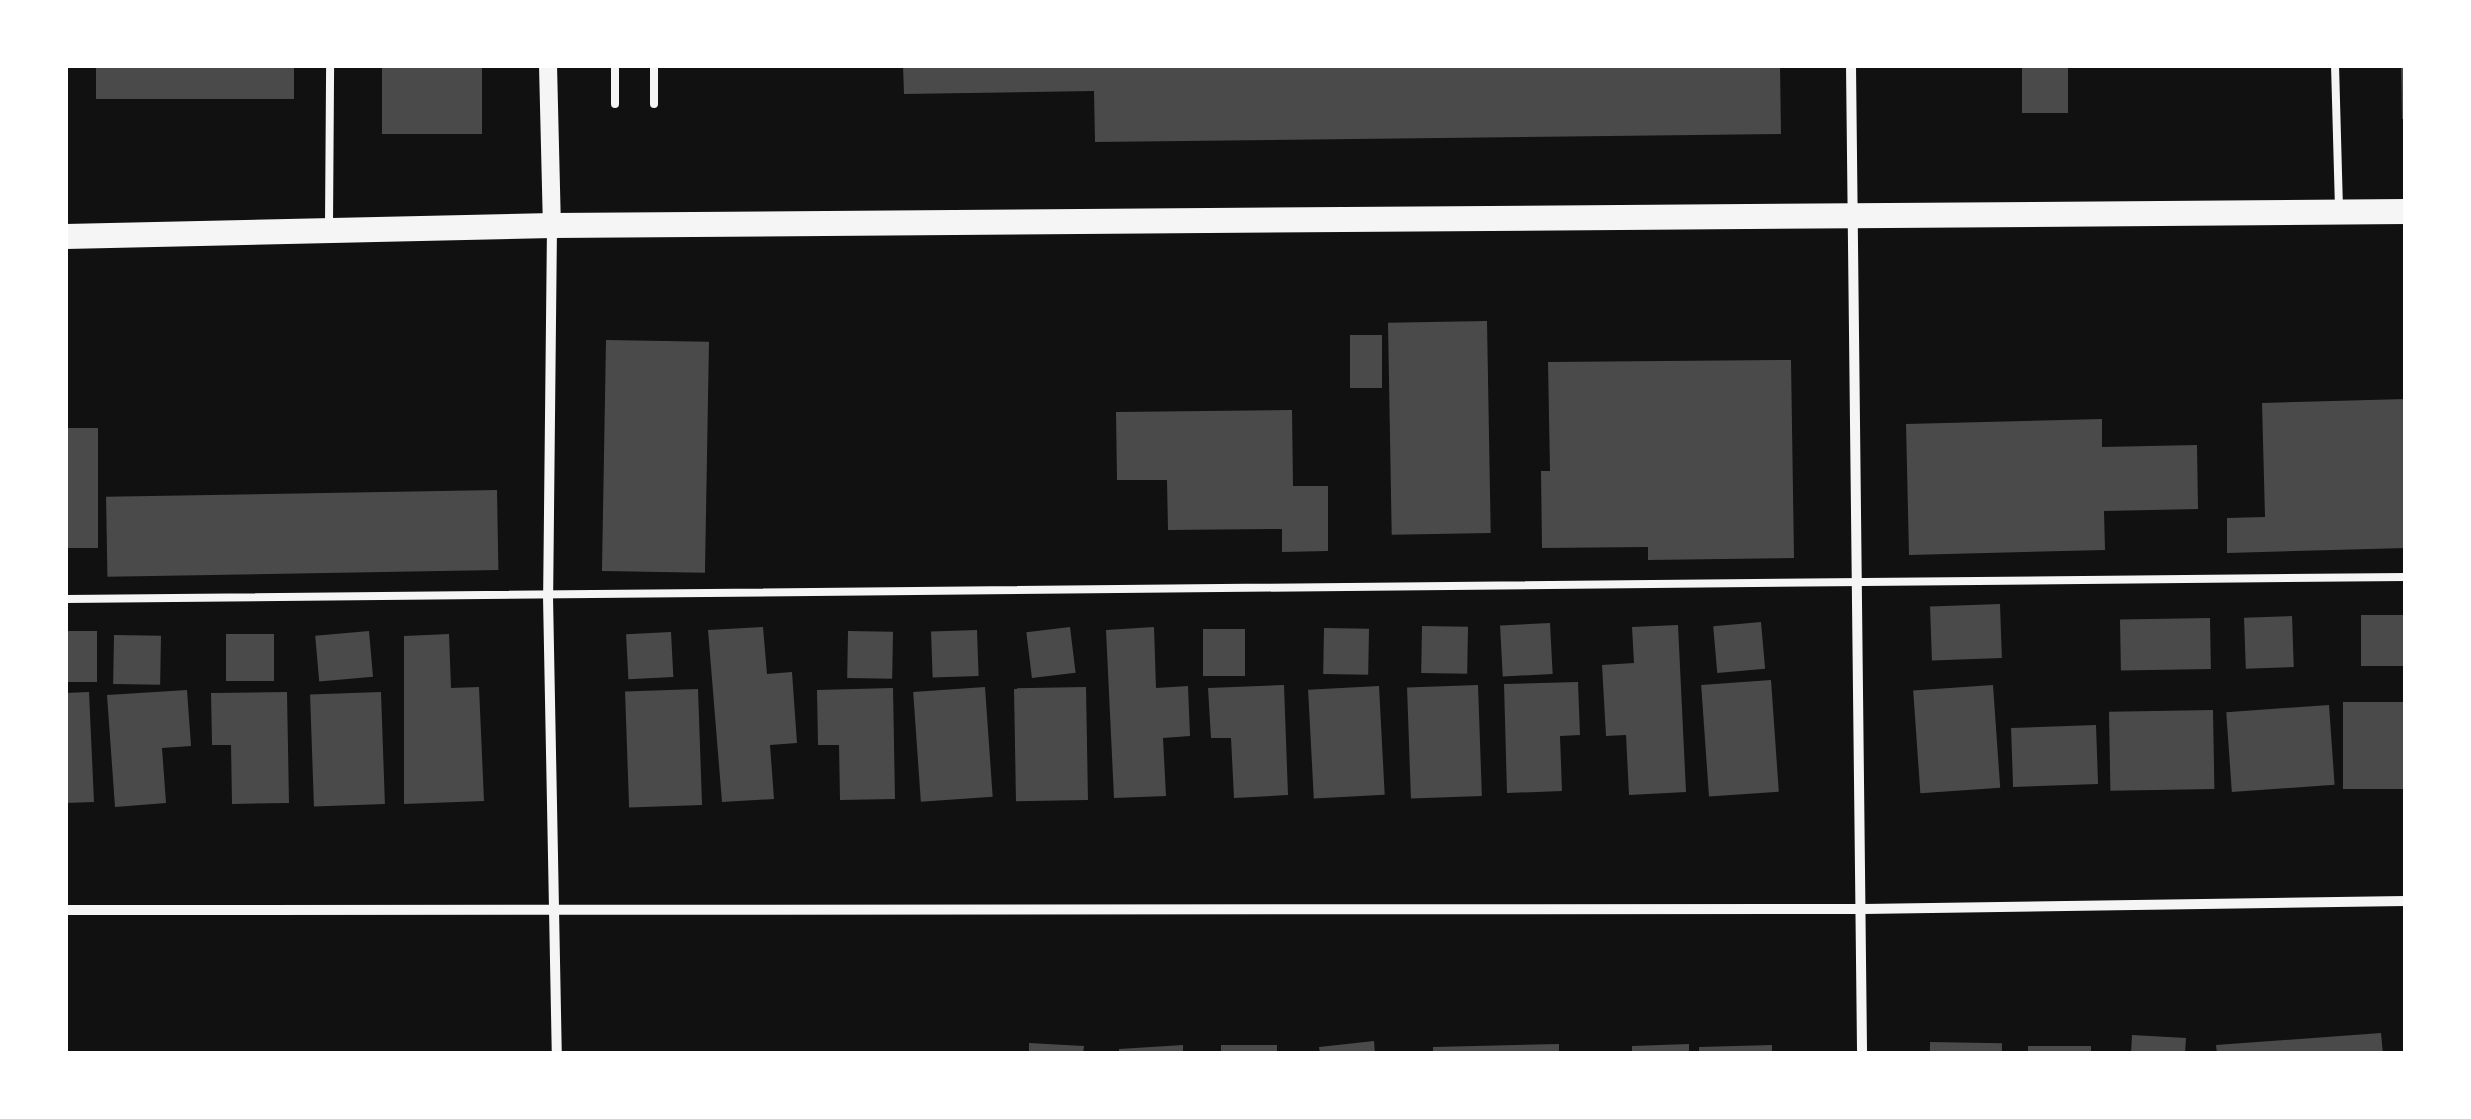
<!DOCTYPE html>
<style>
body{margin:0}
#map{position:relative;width:2471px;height:1119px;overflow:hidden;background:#111;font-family:"Asap Condensed",sans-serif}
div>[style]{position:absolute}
.building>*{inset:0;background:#4a4a4a;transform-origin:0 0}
.service>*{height:8px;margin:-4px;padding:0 4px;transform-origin:4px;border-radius:4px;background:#f5f5f5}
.minor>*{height:10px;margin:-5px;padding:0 5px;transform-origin:5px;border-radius:5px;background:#f5f5f5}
.tertiary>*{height:18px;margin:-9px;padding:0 9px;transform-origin:9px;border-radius:9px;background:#f5f5f5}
.primary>*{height:25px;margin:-12.5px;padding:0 12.5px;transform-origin:12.5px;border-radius:12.5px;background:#f5f5f5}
span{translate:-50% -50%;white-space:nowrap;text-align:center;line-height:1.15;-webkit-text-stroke:8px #fff;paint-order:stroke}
.frame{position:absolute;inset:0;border:68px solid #fff;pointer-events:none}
</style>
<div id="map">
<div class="building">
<i style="left:96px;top:65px;width:198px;height:34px"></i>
<i style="left:382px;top:65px;width:100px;height:69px"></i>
<i style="clip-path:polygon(903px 65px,1780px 65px,1781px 134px,1095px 142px,1094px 91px,904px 94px)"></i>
<i style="left:2022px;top:65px;width:46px;height:48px"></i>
<i style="clip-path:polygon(2401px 65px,2406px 65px,2406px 119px,2402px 119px)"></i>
<i style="left:1487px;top:321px;width:212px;height:99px;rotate:89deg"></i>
<i style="left:1350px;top:335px;width:32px;height:53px"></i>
<i style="left:606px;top:340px;width:103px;height:231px;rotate:1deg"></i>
<i style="clip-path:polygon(1791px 360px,1794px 558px,1648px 560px,1648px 547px,1542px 548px,1541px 471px,1550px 471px,1548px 362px)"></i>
<i style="clip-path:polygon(2406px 399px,2406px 548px,2227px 553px,2227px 518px,2265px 517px,2262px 403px)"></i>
<i style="clip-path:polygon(1292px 410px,1293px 486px,1328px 486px,1328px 551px,1282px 552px,1282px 529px,1168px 530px,1167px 480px,1117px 480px,1116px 412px)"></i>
<i style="clip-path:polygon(2102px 419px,2102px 447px,2197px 445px,2198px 509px,2104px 511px,2105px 550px,1909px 555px,1906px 424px)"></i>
<i style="left:65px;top:428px;width:33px;height:120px"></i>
<i style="left:497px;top:490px;width:80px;height:391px;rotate:89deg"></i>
<i style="left:2000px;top:604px;width:54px;height:70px;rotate:88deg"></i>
<i style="left:2406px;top:615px;width:51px;height:45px;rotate:90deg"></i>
<i style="left:2292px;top:616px;width:51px;height:48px;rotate:88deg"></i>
<i style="left:2210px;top:618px;width:51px;height:90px;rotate:89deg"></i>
<i style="left:1761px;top:622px;width:47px;height:48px;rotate:85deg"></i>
<i style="left:1550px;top:623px;width:51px;height:50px;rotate:87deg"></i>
<i style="clip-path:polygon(1678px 625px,1686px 792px,1629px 795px,1626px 735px,1606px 736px,1602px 665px,1634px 663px,1632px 627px)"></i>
<i style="left:1422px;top:626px;width:46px;height:47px;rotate:1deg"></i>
<i style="clip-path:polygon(763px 627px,767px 674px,792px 672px,797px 743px,770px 745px,774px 799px,722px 802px,708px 630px)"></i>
<i style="left:1070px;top:627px;width:46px;height:44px;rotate:83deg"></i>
<i style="clip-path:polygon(1154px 627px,1156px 688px,1188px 686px,1190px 736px,1163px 738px,1166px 796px,1114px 798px,1106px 630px)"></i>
<i style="left:1324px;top:628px;width:45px;height:46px;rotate:1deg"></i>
<i style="left:1203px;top:629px;width:42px;height:47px"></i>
<i style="left:977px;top:630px;width:46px;height:46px;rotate:88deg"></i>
<i style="left:65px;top:631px;width:32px;height:51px"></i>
<i style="left:369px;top:631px;width:46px;height:54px;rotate:85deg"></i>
<i style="left:848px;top:631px;width:45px;height:47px;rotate:1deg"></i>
<i style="left:671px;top:632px;width:45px;height:45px;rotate:87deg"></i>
<i style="left:226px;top:634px;width:48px;height:47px"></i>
<i style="clip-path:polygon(449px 634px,451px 688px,479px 687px,484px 801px,404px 804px,404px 636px)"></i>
<i style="left:114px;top:635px;width:47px;height:49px;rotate:1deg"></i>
<i style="left:1771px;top:680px;width:112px;height:70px;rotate:86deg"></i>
<i style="clip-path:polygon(1578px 682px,1580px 735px,1560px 736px,1562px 791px,1507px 793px,1504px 684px)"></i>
<i style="clip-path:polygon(1284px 685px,1288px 795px,1234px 798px,1231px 738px,1211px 738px,1208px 688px)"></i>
<i style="left:1478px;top:685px;width:111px;height:71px;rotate:88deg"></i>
<i style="left:1993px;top:685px;width:103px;height:80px;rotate:86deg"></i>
<i style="left:1379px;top:686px;width:109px;height:71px;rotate:87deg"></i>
<i style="left:985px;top:687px;width:110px;height:72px;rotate:86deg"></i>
<i style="left:1086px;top:687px;width:113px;height:72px;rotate:89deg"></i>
<i style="clip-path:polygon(893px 688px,895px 799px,840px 800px,839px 745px,818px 745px,817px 690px)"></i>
<i style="left:698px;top:689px;width:116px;height:73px;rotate:88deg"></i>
<i style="clip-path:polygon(187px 690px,191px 746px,162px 748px,166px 803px,115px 807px,107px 695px)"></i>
<i style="clip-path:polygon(89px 692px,94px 802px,65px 803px,65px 693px)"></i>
<i style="clip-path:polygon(287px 692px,289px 803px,232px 804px,231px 745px,212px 745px,211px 693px)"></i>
<i style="left:381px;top:692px;width:112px;height:71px;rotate:88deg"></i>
<i style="left:2406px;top:702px;width:87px;height:63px;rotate:90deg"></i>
<i style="left:2329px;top:705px;width:80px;height:103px;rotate:86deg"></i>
<i style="left:2213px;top:710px;width:79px;height:104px;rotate:89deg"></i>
<i style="left:2096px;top:725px;width:59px;height:85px;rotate:88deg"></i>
<i style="clip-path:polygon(2381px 1033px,2383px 1054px,2217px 1054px,2216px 1045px)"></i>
<i style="clip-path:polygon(2132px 1035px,2186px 1038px,2185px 1054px,2131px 1054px)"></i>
<i style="clip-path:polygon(1374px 1041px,1375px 1054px,1320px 1054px,1319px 1047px)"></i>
<i style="left:1930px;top:1042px;width:72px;height:12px;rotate:1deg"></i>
<i style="clip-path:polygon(1029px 1043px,1084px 1046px,1083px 1054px,1029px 1054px)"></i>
<i style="clip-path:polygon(1559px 1044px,1559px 1054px,1433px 1054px,1433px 1047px)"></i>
<i style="clip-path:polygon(1689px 1044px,1689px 1054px,1632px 1054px,1632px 1046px)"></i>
<i style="clip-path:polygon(1183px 1045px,1183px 1054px,1119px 1054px,1119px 1049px)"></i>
<i style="left:1277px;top:1045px;width:9px;height:56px;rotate:90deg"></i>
<i style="clip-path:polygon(1772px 1045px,1772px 1054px,1699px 1054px,1699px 1047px)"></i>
<i style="left:2091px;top:1046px;width:8px;height:63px;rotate:90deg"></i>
</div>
<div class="service">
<i style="left:615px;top:65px;width:39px;rotate:90deg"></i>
<i style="left:654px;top:65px;width:39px;rotate:90deg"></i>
<i style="left:2335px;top:65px;width:142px;rotate:88.4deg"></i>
<i style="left:329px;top:225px;width:160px;rotate:-89.6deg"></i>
<i style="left:65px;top:599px;width:2341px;rotate:-0.54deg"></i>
</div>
<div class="minor">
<i style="left:1851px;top:65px;width:989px;rotate:89.36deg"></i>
<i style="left:552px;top:226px;width:370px;rotate:90.6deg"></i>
<i style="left:548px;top:596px;width:458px;rotate:88.9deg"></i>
<i style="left:65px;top:910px;width:1798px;rotate:-0.03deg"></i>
<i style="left:1863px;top:909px;width:543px;rotate:-0.84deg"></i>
</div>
<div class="tertiary">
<i style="left:548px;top:65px;width:160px;rotate:88.6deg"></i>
</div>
<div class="primary">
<i style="left:65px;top:236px;width:487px;rotate:-1.3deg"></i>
<i style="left:552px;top:225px;width:1854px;rotate:-0.43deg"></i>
</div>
<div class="frame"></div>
</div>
